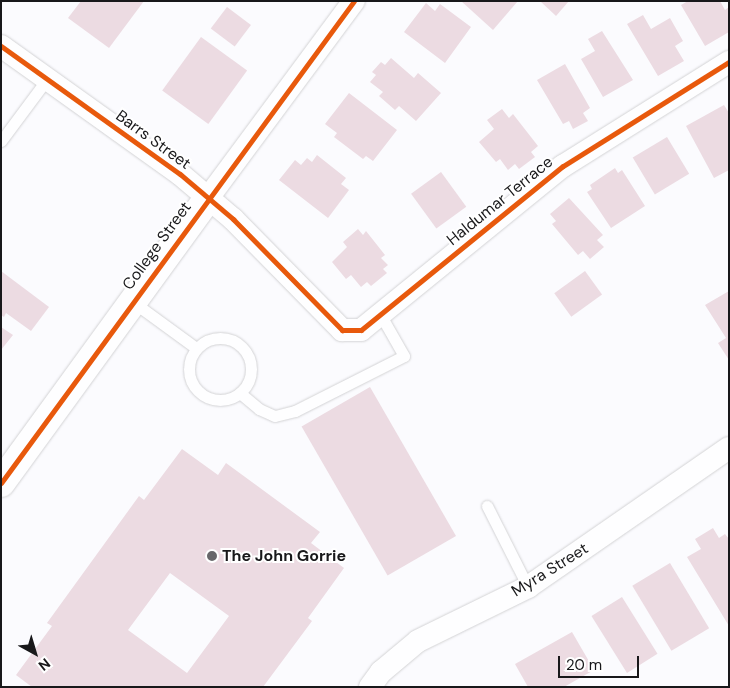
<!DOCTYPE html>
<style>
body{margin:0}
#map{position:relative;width:730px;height:688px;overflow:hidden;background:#fbfbfe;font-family:"DM Sans",sans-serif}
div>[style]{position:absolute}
.building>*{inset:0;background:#ecdbe2;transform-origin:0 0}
.roads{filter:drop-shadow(0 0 1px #d3d3d5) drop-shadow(0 0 1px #d3d3d5)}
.service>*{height:11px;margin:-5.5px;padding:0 5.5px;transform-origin:5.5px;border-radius:5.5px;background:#fefeff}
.service>.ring{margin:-5.5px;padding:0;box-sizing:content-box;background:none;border:11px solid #fefeff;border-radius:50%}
.minor>*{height:22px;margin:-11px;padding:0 11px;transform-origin:11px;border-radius:11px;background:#fefeff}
.tertiary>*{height:28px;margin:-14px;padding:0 14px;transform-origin:14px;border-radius:14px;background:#fefeff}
.cycleway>*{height:5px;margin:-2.5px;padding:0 2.5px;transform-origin:2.5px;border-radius:2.5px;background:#e8590c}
.dots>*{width:14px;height:14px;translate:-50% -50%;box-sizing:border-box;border:2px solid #fff;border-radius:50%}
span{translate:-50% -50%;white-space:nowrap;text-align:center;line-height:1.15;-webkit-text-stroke:4px #fff;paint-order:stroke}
.street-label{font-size:16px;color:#18181a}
.poi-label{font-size:16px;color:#18181a;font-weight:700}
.left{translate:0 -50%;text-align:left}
.frame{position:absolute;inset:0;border:2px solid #18181a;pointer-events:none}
.north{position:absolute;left:10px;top:628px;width:50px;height:50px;-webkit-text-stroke:4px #fff;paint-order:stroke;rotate:141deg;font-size:14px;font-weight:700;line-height:20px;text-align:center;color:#18181a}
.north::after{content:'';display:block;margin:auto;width:18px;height:22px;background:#18181a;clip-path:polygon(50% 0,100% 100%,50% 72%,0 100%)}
.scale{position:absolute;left:558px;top:656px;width:81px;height:22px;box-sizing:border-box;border:2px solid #18181a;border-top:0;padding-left:6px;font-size:15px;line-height:18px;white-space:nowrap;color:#18181a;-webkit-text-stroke:4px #fff;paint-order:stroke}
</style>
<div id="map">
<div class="building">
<i style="clip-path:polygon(81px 1px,144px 1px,109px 48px,68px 18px)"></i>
<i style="clip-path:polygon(461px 1px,518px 1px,493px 30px)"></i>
<i style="clip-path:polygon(540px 1px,569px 1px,556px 16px)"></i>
<i style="clip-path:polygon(688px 1px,720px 1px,725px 10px,729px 7px,729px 32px,705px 46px,681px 5px)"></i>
<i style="clip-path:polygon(426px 3px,435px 11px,440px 4px,471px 27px,445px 63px,404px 32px)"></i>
<i style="left:227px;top:7px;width:30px;height:27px;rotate:37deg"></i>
<i style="clip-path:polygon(643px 15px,651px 29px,670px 18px,683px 41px,675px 46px,684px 61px,658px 76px,627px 24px)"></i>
<i style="clip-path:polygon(602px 31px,633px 80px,603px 97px,581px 59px,595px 51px,588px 39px)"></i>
<i style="left:201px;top:37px;width:57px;height:66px;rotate:36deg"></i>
<i style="clip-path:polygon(391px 58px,414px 78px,418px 73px,441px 93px,416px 121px,399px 106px,395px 110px,379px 96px,383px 92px,370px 82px,376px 75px,372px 72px,381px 62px,385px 65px)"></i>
<i style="clip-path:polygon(565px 64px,590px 108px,583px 113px,588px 121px,573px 129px,569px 121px,563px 124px,537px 80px)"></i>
<i style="clip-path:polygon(349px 93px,397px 130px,373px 161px,366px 156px,363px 159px,334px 137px,337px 133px,325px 124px)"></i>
<i style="clip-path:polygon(724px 105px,729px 113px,729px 170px,714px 178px,686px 126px)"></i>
<i style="clip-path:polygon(502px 109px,509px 118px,513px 114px,538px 146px,531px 152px,535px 157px,519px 169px,515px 164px,508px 170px,500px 159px,496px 162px,479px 142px,494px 129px,487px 120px)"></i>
<i style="left:667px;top:137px;width:43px;height:40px;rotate:59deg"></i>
<i style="clip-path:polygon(317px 155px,346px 178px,341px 184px,349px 190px,328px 218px,279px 180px,295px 160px,301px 165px,307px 158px,312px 162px)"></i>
<i style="clip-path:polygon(615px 168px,618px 173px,622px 170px,645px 206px,611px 228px,587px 192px,592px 189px,590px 185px)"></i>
<i style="left:441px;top:172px;width:43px;height:37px;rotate:54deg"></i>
<i style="clip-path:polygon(569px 198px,603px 235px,597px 240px,604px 247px,590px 259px,583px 251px,578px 255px,552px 224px,556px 221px,550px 214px)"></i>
<i style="clip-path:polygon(358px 229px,363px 235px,366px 231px,385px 255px,381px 258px,388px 265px,383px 269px,387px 273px,371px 286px,367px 282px,361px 287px,351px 275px,346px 279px,332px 262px,347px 247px,343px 242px)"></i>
<i style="clip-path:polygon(1px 271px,49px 307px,31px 331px,6px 313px,4px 317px,1px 315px)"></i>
<i style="left:585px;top:271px;width:29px;height:38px;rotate:54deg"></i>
<i style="clip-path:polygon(729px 291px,729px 360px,718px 343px,726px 338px,705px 305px)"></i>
<i style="clip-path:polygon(1px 327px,13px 335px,1px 350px)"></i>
<i style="left:370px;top:387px;width:172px;height:79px;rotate:60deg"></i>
<i style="clip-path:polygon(evenodd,182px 449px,218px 475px,226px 463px,320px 532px,311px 543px,344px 568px,308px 618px,312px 621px,263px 687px,32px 687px,16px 675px,52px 626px,47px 623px,139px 496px,144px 500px,182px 449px,170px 573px,229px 616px,187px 673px,128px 630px,170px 573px)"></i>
<i style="clip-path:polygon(713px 528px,719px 538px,725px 534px,729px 539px,729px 626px,687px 557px,701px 549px,695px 539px)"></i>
<i style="left:670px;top:563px;width:76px;height:44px;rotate:59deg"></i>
<i style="left:622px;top:597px;width:67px;height:36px;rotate:58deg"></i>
<i style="clip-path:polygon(572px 632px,594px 670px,564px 687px,528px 687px,515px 664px)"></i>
</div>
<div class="roads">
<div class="service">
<i style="left:1px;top:141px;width:77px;rotate:-53.4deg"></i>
<i style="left:133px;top:302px;width:78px;rotate:36.1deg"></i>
<i class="ring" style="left:189px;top:338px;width:51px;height:51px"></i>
<i style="left:240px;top:393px;width:25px;rotate:40deg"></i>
<i style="left:259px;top:409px;width:17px;rotate:24deg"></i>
<i style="left:275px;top:416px;width:21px;rotate:-14deg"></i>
<i style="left:295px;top:411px;width:122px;rotate:-26.8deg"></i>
<i style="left:404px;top:356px;width:48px;rotate:-119.7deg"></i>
<i style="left:487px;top:506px;width:91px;rotate:63.2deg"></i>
</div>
<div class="minor">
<i style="left:1px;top:46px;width:220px;rotate:35.6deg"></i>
<i style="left:180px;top:174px;width:70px;rotate:40.3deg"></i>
<i style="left:233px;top:219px;width:156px;rotate:45.5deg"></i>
<i style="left:342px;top:330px;width:19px"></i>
<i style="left:361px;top:330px;width:260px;rotate:-39.1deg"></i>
<i style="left:563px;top:166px;width:196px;rotate:-32.1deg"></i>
<i style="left:208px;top:198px;width:245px;rotate:-53.5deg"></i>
<i style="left:370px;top:687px;width:19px;rotate:-54deg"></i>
<i style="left:381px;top:672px;width:48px;rotate:-40deg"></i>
<i style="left:418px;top:641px;width:123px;rotate:-26.1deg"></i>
<i style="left:528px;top:587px;width:244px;rotate:-34.7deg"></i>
</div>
<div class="tertiary">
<i style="left:1px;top:483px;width:352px;rotate:-54deg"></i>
</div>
</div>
<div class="cycleway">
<i style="left:1px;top:46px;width:220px;rotate:35.6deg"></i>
<i style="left:180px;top:174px;width:70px;rotate:40.3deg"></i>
<i style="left:233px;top:219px;width:156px;rotate:45.5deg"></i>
<i style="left:342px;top:330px;width:19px"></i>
<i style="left:361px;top:330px;width:260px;rotate:-39.1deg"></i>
<i style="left:563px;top:166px;width:196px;rotate:-32.1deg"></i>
<i style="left:1px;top:483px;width:597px;rotate:-53.78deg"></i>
</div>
<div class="dots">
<i style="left:212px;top:556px;background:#67676a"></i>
</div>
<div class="street-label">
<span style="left:153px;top:140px;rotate:36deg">Barrs Street</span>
<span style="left:500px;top:201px;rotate:-39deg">Haldumar Terrace</span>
<span style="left:157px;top:246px;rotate:-54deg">College Street</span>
<span style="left:550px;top:570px;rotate:-32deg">Myra Street</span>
</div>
<div class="poi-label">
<span class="left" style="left:222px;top:556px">The John Gorrie</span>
</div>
<div class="frame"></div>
<div class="north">N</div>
<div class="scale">20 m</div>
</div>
